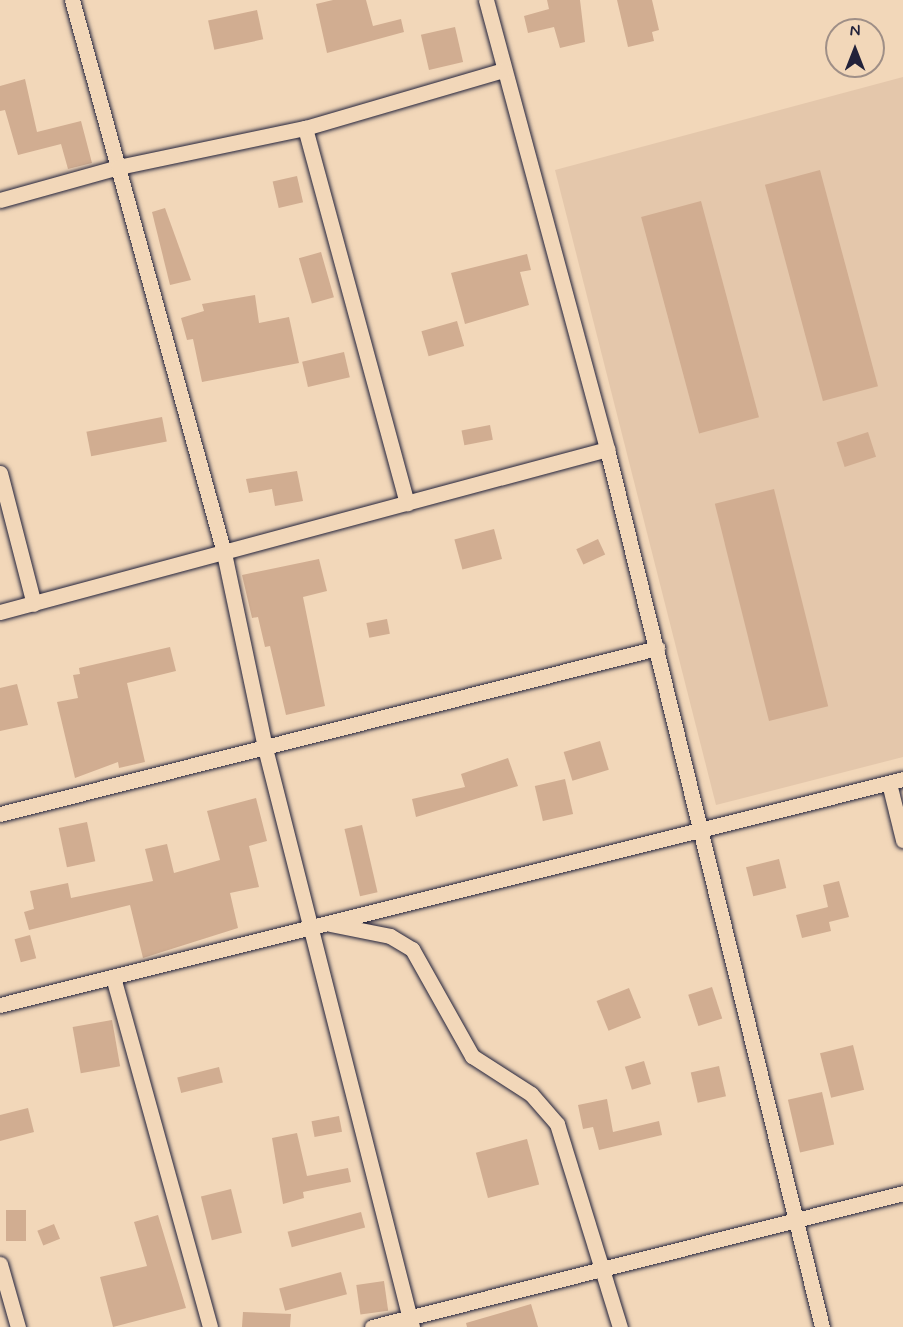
<!DOCTYPE html>
<style>
body{margin:0}
#map{position:relative;width:903px;height:1327px;overflow:hidden;background:#f2d7b9;font-family:Mynerve,sans-serif}
div>[style]{position:absolute}
.built>*{inset:0;background:#e4c7ab}
.building>*{inset:0;background:#d1ad91;transform-origin:0 0}
.roads{filter:drop-shadow(0 0 2px #22223b) drop-shadow(0 0 2px #22223b)}
.minor>*{height:15px;margin:-7.5px;padding:0 7.5px;transform-origin:7.5px;border-radius:7.5px;background:#f2d7b9}
span{translate:-50% -50%;white-space:nowrap;text-align:center;line-height:1.15;-webkit-text-stroke:5px #f2d7b9;paint-order:stroke}
.north{position:absolute;left:825px;top:18px;width:60px;height:60px;box-sizing:border-box;background:#f2d7b9;border:2px solid #9f8f87;border-radius:50%;rotate:0deg;font-size:16px;font-weight:700;line-height:24px;text-align:center;color:#22223b}
.north::after{content:'';display:block;margin:auto;width:21px;height:27px;background:#22223b;clip-path:polygon(50% 0,100% 100%,50% 72%,0 100%)}
</style>
<div id="map">
<div class="built">
<i style="clip-path:polygon(903px 77px,903px 757px,716px 805px,555px 170px)"></i>
</div>
<div class="building">
<i style="clip-path:polygon(333px 0,366px 0,373px 26px,401px 19px,404px 32px,327px 53px,316px 4px)"></i>
<i style="clip-path:polygon(547px 0,580px 0,585px 42px,560px 48px,554px 27px,528px 33px,524px 16px,549px 9px)"></i>
<i style="clip-path:polygon(617px 0,652px 0,659px 30px,652px 32px,654px 41px,628px 47px)"></i>
<i style="left:257px;top:10px;width:30px;height:50px;rotate:78deg"></i>
<i style="left:455px;top:27px;width:36px;height:35px;rotate:77deg"></i>
<i style="clip-path:polygon(25px 79px,37px 132px,81px 121px,92px 163px,68px 169px,61px 144px,18px 155px,5px 110px,0 111px,0 86px)"></i>
<i style="left:820px;top:170px;width:224px;height:57px;rotate:75deg"></i>
<i style="left:297px;top:176px;width:27px;height:25px;rotate:77deg"></i>
<i style="left:701px;top:201px;width:224px;height:62px;rotate:75deg"></i>
<i style="clip-path:polygon(165px 208px,191px 280px,170px 285px,152px 212px)"></i>
<i style="left:321px;top:252px;width:47px;height:23px;rotate:74deg"></i>
<i style="clip-path:polygon(527px 254px,531px 270px,520px 272px,529px 305px,465px 324px,451px 273px)"></i>
<i style="clip-path:polygon(255px 295px,259px 323px,289px 317px,299px 363px,202px 382px,193px 339px,187px 340px,181px 318px,204px 311px,202px 304px)"></i>
<i style="left:457px;top:321px;width:26px;height:37px;rotate:74deg"></i>
<i style="left:344px;top:352px;width:26px;height:43px;rotate:77deg"></i>
<i style="left:162px;top:417px;width:25px;height:77px;rotate:79deg"></i>
<i style="left:490px;top:425px;width:15px;height:29px;rotate:79deg"></i>
<i style="left:868px;top:432px;width:26px;height:33px;rotate:72deg"></i>
<i style="clip-path:polygon(297px 471px,303px 501px,275px 506px,272px 489px,249px 493px,246px 479px)"></i>
<i style="left:774px;top:489px;width:224px;height:61px;rotate:76deg"></i>
<i style="left:494px;top:529px;width:31px;height:41px;rotate:75deg"></i>
<i style="left:598px;top:539px;width:17px;height:24px;rotate:65deg"></i>
<i style="clip-path:polygon(319px 559px,327px 591px,303px 597px,325px 706px,286px 715px,270px 646px,265px 647px,258px 617px,252px 618px,242px 575px)"></i>
<i style="left:387px;top:619px;width:15px;height:21px;rotate:79deg"></i>
<i style="clip-path:polygon(170px 647px,176px 671px,127px 683px,145px 762px,119px 768px,118px 762px,75px 778px,57px 702px,78px 698px,73px 675px,80px 674px,79px 668px)"></i>
<i style="clip-path:polygon(17px 684px,28px 725px,0 731px,0 688px)"></i>
<i style="left:600px;top:741px;width:30px;height:38px;rotate:73deg"></i>
<i style="clip-path:polygon(508px 758px,518px 786px,416px 817px,412px 799px,465px 787px,461px 774px)"></i>
<i style="left:565px;top:779px;width:36px;height:31px;rotate:77deg"></i>
<i style="clip-path:polygon(256px 798px,267px 841px,249px 846px,259px 887px,230px 893px,238px 928px,143px 958px,130px 905px,29px 930px,24px 912px,34px 909px,30px 891px,68px 883px,71px 898px,153px 881px,145px 849px,167px 844px,174px 873px,220px 860px,207px 811px)"></i>
<i style="left:87px;top:822px;width:40px;height:29px;rotate:78deg"></i>
<i style="left:362px;top:825px;width:69px;height:18px;rotate:77deg"></i>
<i style="left:779px;top:859px;width:30px;height:34px;rotate:76deg"></i>
<i style="clip-path:polygon(839px 881px,849px 917px,829px 922px,831px 931px,802px 938px,796px 915px,828px 907px,823px 885px)"></i>
<i style="left:30px;top:935px;width:24px;height:16px;rotate:75deg"></i>
<i style="left:712px;top:987px;width:33px;height:25px;rotate:72deg"></i>
<i style="left:629px;top:988px;width:32px;height:35px;rotate:68deg"></i>
<i style="left:112px;top:1020px;width:47px;height:40px;rotate:80deg"></i>
<i style="left:853px;top:1045px;width:46px;height:34px;rotate:76deg"></i>
<i style="left:644px;top:1061px;width:24px;height:20px;rotate:73deg"></i>
<i style="left:719px;top:1066px;width:31px;height:29px;rotate:77deg"></i>
<i style="left:219px;top:1067px;width:16px;height:43px;rotate:76deg"></i>
<i style="left:822px;top:1092px;width:54px;height:35px;rotate:77deg"></i>
<i style="clip-path:polygon(607px 1099px,613px 1132px,659px 1121px,662px 1135px,599px 1150px,593px 1127px,583px 1129px,578px 1105px)"></i>
<i style="clip-path:polygon(28px 1108px,34px 1132px,0 1141px,0 1115px)"></i>
<i style="left:339px;top:1116px;width:16px;height:28px;rotate:79deg"></i>
<i style="clip-path:polygon(297px 1133px,307px 1176px,348px 1168px,351px 1182px,303px 1192px,304px 1198px,283px 1204px,272px 1138px)"></i>
<i style="left:527px;top:1139px;width:47px;height:53px;rotate:75deg"></i>
<i style="left:231px;top:1189px;width:45px;height:31px;rotate:76deg"></i>
<i style="left:6px;top:1210px;width:20px;height:31px"></i>
<i style="left:361px;top:1212px;width:16px;height:76px;rotate:75deg"></i>
<i style="clip-path:polygon(158px 1215px,186px 1308px,113px 1327px,100px 1277px,147px 1266px,134px 1222px)"></i>
<i style="left:54px;top:1224px;width:16px;height:18px;rotate:68deg"></i>
<i style="left:341px;top:1272px;width:23px;height:64px;rotate:75deg"></i>
<i style="left:384px;top:1281px;width:30px;height:28px;rotate:82deg"></i>
<i style="clip-path:polygon(531px 1304px,538px 1327px,467px 1327px,466px 1323px)"></i>
<i style="clip-path:polygon(243px 1312px,291px 1314px,290px 1327px,242px 1327px)"></i>
</div>
<div class="roads">
<div class="minor">
<i style="left:72px;top:0;width:574px;rotate:74.63deg"></i>
<i style="left:224px;top:553px;width:199px;rotate:78.1deg"></i>
<i style="left:265px;top:748px;width:597px;rotate:75.75deg"></i>
<i style="left:486px;top:0;width:465px;rotate:74.9deg"></i>
<i style="left:607px;top:449px;width:904px;rotate:76.24deg"></i>
<i style="left:305px;top:128px;width:389px;rotate:74.8deg"></i>
<i style="left:0;top:200px;width:123px;rotate:-15.6deg"></i>
<i style="left:118px;top:167px;width:191px;rotate:-11.8deg"></i>
<i style="left:305px;top:128px;width:206px;rotate:-16.3deg"></i>
<i style="left:0;top:473px;width:135px;rotate:75.5deg"></i>
<i style="left:0;top:612px;width:629px;rotate:-15.03deg"></i>
<i style="left:889px;top:783px;width:59px;rotate:76.2deg"></i>
<i style="left:0;top:814px;width:678px;rotate:-14.18deg"></i>
<i style="left:330px;top:924px;width:61px;rotate:11.3deg"></i>
<i style="left:390px;top:936px;width:26px;rotate:31deg"></i>
<i style="left:412px;top:949px;width:123px;rotate:60.7deg"></i>
<i style="left:472px;top:1056px;width:70px;rotate:32.8deg"></i>
<i style="left:531px;top:1094px;width:40px;rotate:49deg"></i>
<i style="left:557px;top:1124px;width:213px;rotate:72.8deg"></i>
<i style="left:113px;top:977px;width:363px;rotate:74.5deg"></i>
<i style="left:0;top:1005px;width:931px;rotate:-14.05deg"></i>
<i style="left:0;top:1264px;width:66px;rotate:74.1deg"></i>
<i style="left:372px;top:1327px;width:548px;rotate:-14.16deg"></i>
</div>
</div>
<div class="north">N</div>
</div>
